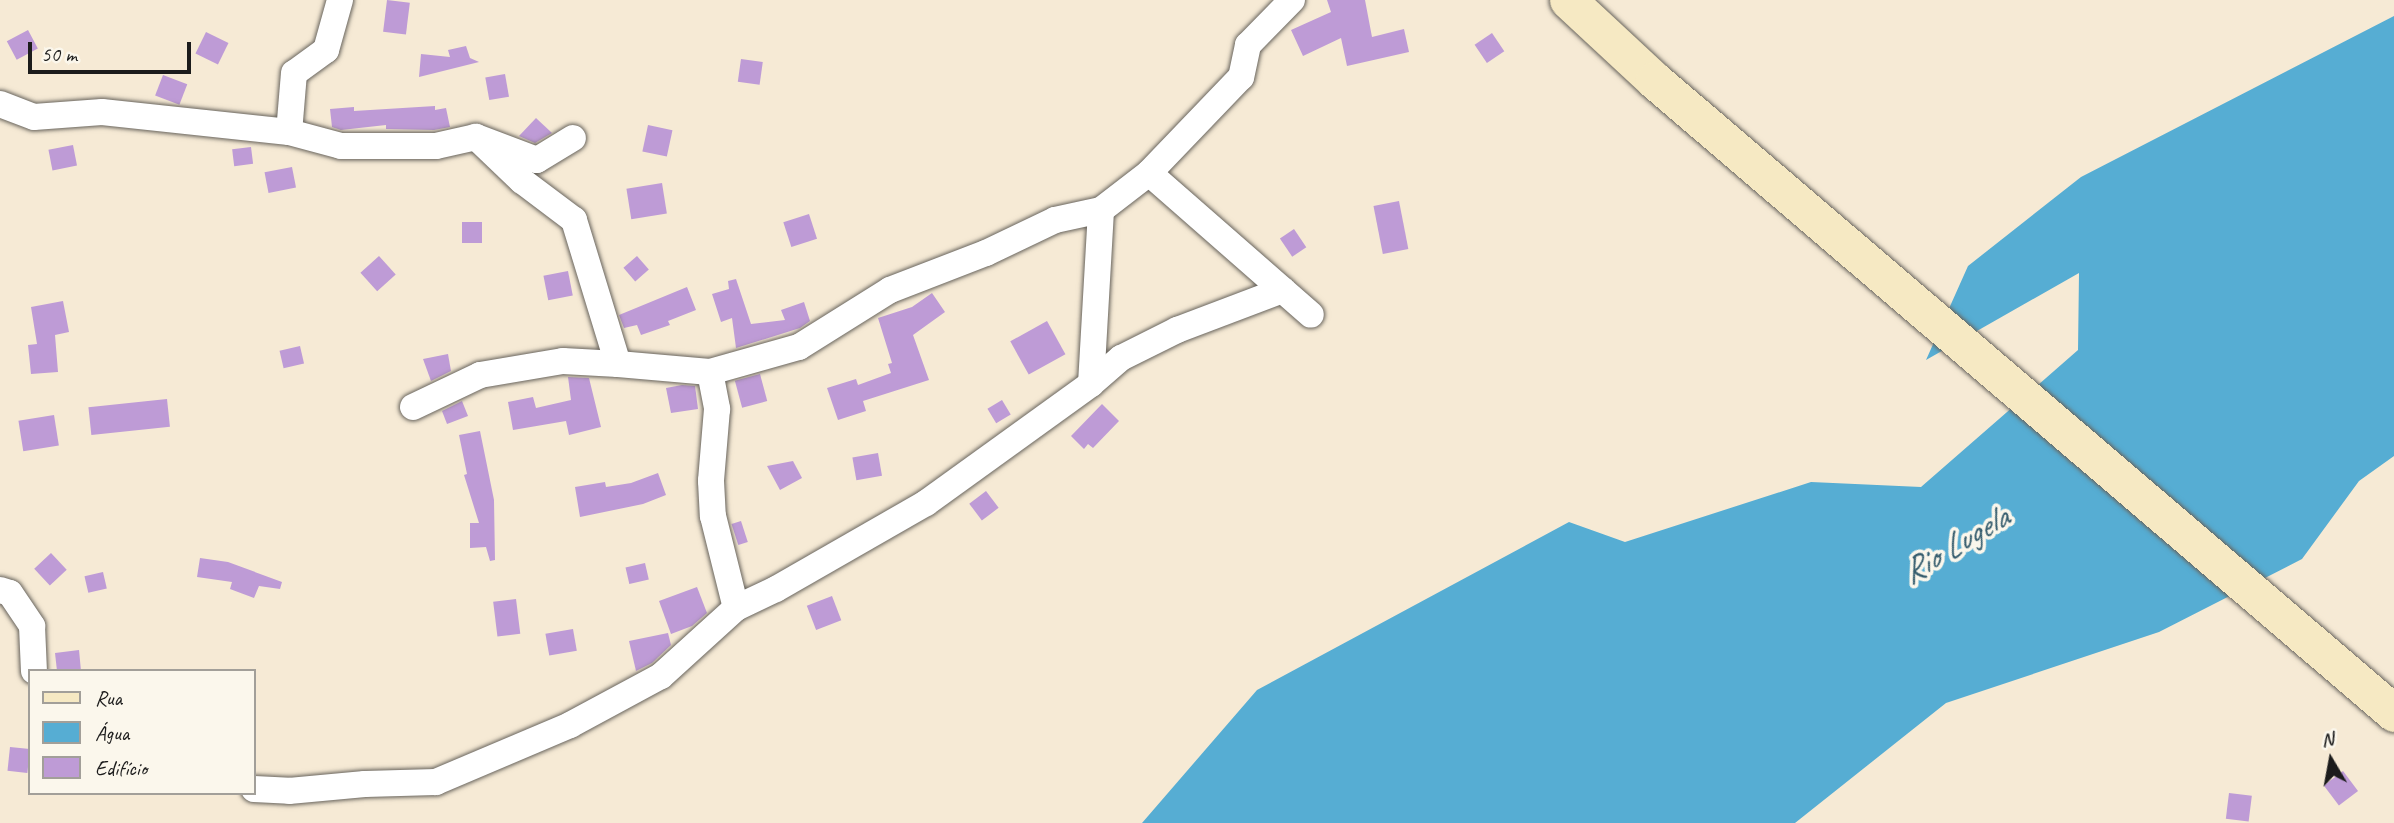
<!DOCTYPE html>
<meta charset="utf-8">
<style>
body{margin:0}
#map{position:relative;width:2394px;height:823px;overflow:hidden;background:#f6ead5;font-family:Caveat,sans-serif}
div>[style]{position:absolute}
.water>*{inset:0;background:#56add3}
.building>*{inset:0;background:#be9bd6;transform-origin:0 0}
.roads{filter:drop-shadow(0 0 2px #68645d) drop-shadow(0 0 2px #68645d)}
.street>*{height:26px;margin:-13px;padding:0 13px;transform-origin:13px;border-radius:13px;background:#fff}
.secondary>*{height:37px;margin:-18.5px;padding:0 18.5px;transform-origin:18.5px;border-radius:18.5px;background:#f6e9c3}
span{translate:-50% -50%;white-space:nowrap;text-align:center;line-height:1.15;-webkit-text-stroke:7px #fbf7ec;paint-order:stroke}
.water-label{font-size:35px;color:#365d6e;font-style:italic}
.legend{position:absolute;left:28px;top:669px;width:228px;height:126px;box-sizing:border-box;background:#fbf7ec;border:2px solid #a29f99;margin:0;padding:9px 12px;list-style:none;font-size:21px;color:#1c1c1c}
.legend li{display:flex;align-items:center;gap:14px;height:35px}
.legend b{width:35px;border:2px solid #a29f99}
.north{position:absolute;left:2296px;top:725px;width:70px;height:70px;-webkit-text-stroke:5px #fbf7ec;paint-order:stroke;rotate:350deg;font-size:19px;font-weight:700;line-height:28px;text-align:center;color:#1c1c1c}
.north::after{content:'';display:block;margin:auto;width:24px;height:32px;background:#1c1c1c;clip-path:polygon(50% 0,100% 100%,50% 72%,0 100%)}
.scale{position:absolute;left:28px;top:42px;width:163px;height:32px;box-sizing:border-box;border:4px solid #1c1c1c;border-top:0;padding-left:9px;font-size:21px;line-height:24px;white-space:nowrap;color:#1c1c1c;-webkit-text-stroke:5px #fbf7ec;paint-order:stroke}
</style>
<div id="map">
<div class="water">
<i style="clip-path:polygon(2394px 16px,2394px 456px,2359px 481px,2302px 559px,2159px 632px,1946px 703px,1795px 823px,1142px 823px,1257px 690px,1569px 522px,1625px 542px,1811px 482px,1921px 487px,2078px 350px,2079px 273px,1926px 360px,1968px 266px,2081px 177px)"></i>
</div>
<div class="building">
<i style="left:387px;top:0;width:23px;height:32px;rotate:7deg"></i>
<i style="clip-path:polygon(1327px 0,1365px 0,1372px 37px,1404px 29px,1409px 52px,1347px 66px,1341px 38px,1303px 56px,1291px 30px,1331px 12px)"></i>
<i style="left:28px;top:30px;width:21px;height:24px;rotate:62deg"></i>
<i style="left:206px;top:32px;width:25px;height:24px;rotate:26deg"></i>
<i style="left:1492px;top:33px;width:22px;height:21px;rotate:56deg"></i>
<i style="clip-path:polygon(466px 46px,470px 58px,479px 62px,419px 77px,421px 54px,450px 57px,448px 50px)"></i>
<i style="left:741px;top:59px;width:22px;height:23px;rotate:8deg"></i>
<i style="left:505px;top:74px;width:23px;height:20px;rotate:80deg"></i>
<i style="left:163px;top:75px;width:26px;height:22px;rotate:21deg"></i>
<i style="clip-path:polygon(435px 106px,435px 110px,446px 108px,450px 127px,434px 130px,386px 129px,386px 125px,341px 130px,332px 127px,330px 109px,354px 107px,354px 111px)"></i>
<i style="clip-path:polygon(536px 118px,552px 133px,535px 143px,519px 136px)"></i>
<i style="left:648px;top:125px;width:25px;height:27px;rotate:12deg"></i>
<i style="left:73px;top:145px;width:21px;height:25px;rotate:79deg"></i>
<i style="left:251px;top:147px;width:17px;height:19px;rotate:83deg"></i>
<i style="left:292px;top:167px;width:21px;height:28px;rotate:79deg"></i>
<i style="left:662px;top:183px;width:31px;height:36px;rotate:81deg"></i>
<i style="left:1399px;top:201px;width:49px;height:26px;rotate:79deg"></i>
<i style="left:809px;top:214px;width:26px;height:27px;rotate:72deg"></i>
<i style="left:462px;top:222px;width:20px;height:21px"></i>
<i style="left:1294px;top:229px;width:22px;height:17px;rotate:56deg"></i>
<i style="left:379px;top:256px;width:25px;height:25px;rotate:48deg"></i>
<i style="left:637px;top:256px;width:18px;height:18px;rotate:49deg"></i>
<i style="left:568px;top:271px;width:25px;height:25px;rotate:79deg"></i>
<i style="clip-path:polygon(736px 279px,751px 324px,785px 320px,781px 310px,804px 302px,810px 321px,800px 328px,736px 348px,732px 318px,721px 322px,712px 294px,729px 289px,728px 281px)"></i>
<i style="clip-path:polygon(687px 287px,696px 310px,668px 321px,670px 325px,641px 335px,637px 325px,624px 328px,619px 315px)"></i>
<i style="clip-path:polygon(932px 293px,945px 312px,913px 335px,929px 380px,863px 401px,866px 411px,838px 420px,827px 388px,856px 379px,858px 385px,891px 373px,888px 364px,892px 363px,878px 318px,912px 307px)"></i>
<i style="clip-path:polygon(63px 301px,69px 332px,55px 335px,58px 372px,31px 374px,28px 345px,37px 344px,31px 307px)"></i>
<i style="left:1047px;top:321px;width:38px;height:42px;rotate:61deg"></i>
<i style="left:300px;top:346px;width:18px;height:21px;rotate:77deg"></i>
<i style="clip-path:polygon(448px 354px,451px 371px,431px 381px,423px 359px)"></i>
<i style="left:760px;top:374px;width:28px;height:26px;rotate:75deg"></i>
<i style="clip-path:polygon(568px 377px,589px 378px,601px 427px,569px 435px,566px 421px,513px 430px,508px 402px,533px 397px,536px 408px,571px 400px)"></i>
<i style="clip-path:polygon(682px 385px,695px 386px,698px 409px,671px 413px,666px 388px)"></i>
<i style="left:167px;top:399px;width:28px;height:79px;rotate:84deg"></i>
<i style="left:1002px;top:400px;width:17px;height:17px;rotate:59deg"></i>
<i style="clip-path:polygon(462px 401px,468px 416px,447px 424px,442px 411px)"></i>
<i style="clip-path:polygon(1102px 404px,1119px 421px,1093px 448px,1088px 444px,1084px 449px,1071px 436px)"></i>
<i style="left:54px;top:415px;width:31px;height:36px;rotate:81deg"></i>
<i style="clip-path:polygon(480px 431px,494px 500px,495px 560px,490px 561px,486px 547px,470px 548px,470px 523px,479px 523px,464px 475px,467px 474px,459px 435px)"></i>
<i style="left:878px;top:453px;width:23px;height:26px;rotate:80deg"></i>
<i style="clip-path:polygon(793px 461px,802px 478px,780px 490px,767px 466px)"></i>
<i style="clip-path:polygon(658px 473px,666px 495px,643px 504px,580px 517px,575px 487px,605px 482px,606px 487px,631px 483px)"></i>
<i style="left:986px;top:491px;width:21px;height:21px;rotate:53deg"></i>
<i style="left:741px;top:521px;width:22px;height:10px;rotate:72deg"></i>
<i style="left:51px;top:553px;width:23px;height:23px;rotate:47deg"></i>
<i style="clip-path:polygon(200px 558px,228px 562px,282px 582px,280px 589px,259px 586px,254px 598px,230px 589px,232px 582px,197px 577px)"></i>
<i style="left:645px;top:563px;width:17px;height:20px;rotate:77deg"></i>
<i style="left:103px;top:572px;width:17px;height:19px;rotate:77deg"></i>
<i style="clip-path:polygon(697px 587px,707px 613px,692px 626px,671px 634px,659px 601px)"></i>
<i style="left:832px;top:596px;width:26px;height:27px;rotate:69deg"></i>
<i style="left:516px;top:599px;width:35px;height:23px;rotate:83deg"></i>
<i style="left:573px;top:629px;width:22px;height:28px;rotate:80deg"></i>
<i style="clip-path:polygon(668px 633px,671px 645px,652px 663px,636px 671px,629px 641px)"></i>
<i style="clip-path:polygon(79px 650px,81px 671px,57px 671px,55px 653px)"></i>
<i style="left:10px;top:747px;width:20px;height:24px;rotate:6deg"></i>
<i style="left:2343px;top:771px;width:25px;height:24px;rotate:53deg"></i>
<i style="left:2229px;top:793px;width:23px;height:26px;rotate:7deg"></i>
</div>
<div class="roads">
<div class="street">
<i style="left:340px;top:0;width:52px;rotate:105.6deg"></i>
<i style="left:326px;top:50px;width:39px;rotate:144deg"></i>
<i style="left:294px;top:73px;width:59px;rotate:94.8deg"></i>
<i style="left:289px;top:132px;width:54px;rotate:15.1deg"></i>
<i style="left:341px;top:146px;width:95px"></i>
<i style="left:436px;top:146px;width:41px;rotate:-12.7deg"></i>
<i style="left:476px;top:137px;width:65px;rotate:20.7deg"></i>
<i style="left:537px;top:160px;width:42px;rotate:-31.4deg"></i>
<i style="left:1292px;top:0;width:63px;rotate:134.4deg"></i>
<i style="left:1248px;top:45px;width:33px;rotate:102deg"></i>
<i style="left:1241px;top:77px;width:133px;rotate:133.8deg"></i>
<i style="left:1149px;top:173px;width:215px;rotate:41.2deg"></i>
<i style="left:0;top:104px;width:36px;rotate:21deg"></i>
<i style="left:34px;top:117px;width:68px;rotate:-4.2deg"></i>
<i style="left:102px;top:112px;width:188px;rotate:6.1deg"></i>
<i style="left:618px;top:364px;width:92px;rotate:5deg"></i>
<i style="left:710px;top:372px;width:92px;rotate:-15.7deg"></i>
<i style="left:799px;top:347px;width:107px;rotate:-32.1deg"></i>
<i style="left:890px;top:290px;width:103px;rotate:-21.1deg"></i>
<i style="left:986px;top:253px;width:76px;rotate:-25.6deg"></i>
<i style="left:1055px;top:220px;width:47px;rotate:-12.3deg"></i>
<i style="left:710px;top:372px;width:38px;rotate:79deg"></i>
<i style="left:717px;top:409px;width:72px;rotate:94.8deg"></i>
<i style="left:711px;top:481px;width:35px;rotate:87deg"></i>
<i style="left:713px;top:516px;width:95px;rotate:76deg"></i>
<i style="left:736px;top:608px;width:44px;rotate:-25.4deg"></i>
<i style="left:776px;top:589px;width:173px;rotate:-29.8deg"></i>
<i style="left:926px;top:503px;width:203px;rotate:-35.8deg"></i>
<i style="left:1091px;top:384px;width:174px;rotate:-86.7deg"></i>
<i style="left:1101px;top:210px;width:61px;rotate:-37.6deg"></i>
<i style="left:1091px;top:384px;width:40px;rotate:-41deg"></i>
<i style="left:1121px;top:358px;width:63px;rotate:-26.6deg"></i>
<i style="left:1177px;top:330px;width:113px;rotate:-20.7deg"></i>
<i style="left:413px;top:407px;width:74px;rotate:-25.5deg"></i>
<i style="left:480px;top:375px;width:84px;rotate:-9.6deg"></i>
<i style="left:563px;top:361px;width:55px;rotate:3.1deg"></i>
<i style="left:618px;top:364px;width:151px;rotate:-107deg"></i>
<i style="left:574px;top:220px;width:65px;rotate:-143.1deg"></i>
<i style="left:522px;top:181px;width:64px;rotate:-136.3deg"></i>
<i style="left:0;top:590px;width:10px;rotate:17deg"></i>
<i style="left:10px;top:593px;width:40px;rotate:56deg"></i>
<i style="left:32px;top:626px;width:45px;rotate:87.5deg"></i>
<i style="left:254px;top:789px;width:35px;rotate:3deg"></i>
<i style="left:289px;top:791px;width:76px;rotate:-5.3deg"></i>
<i style="left:365px;top:784px;width:71px;rotate:-1.6deg"></i>
<i style="left:436px;top:782px;width:146px;rotate:-23deg"></i>
<i style="left:570px;top:725px;width:103px;rotate:-28.3deg"></i>
<i style="left:661px;top:676px;width:101px;rotate:-42.2deg"></i>
</div>
<div class="secondary">
<i style="left:1568px;top:0;width:117px;rotate:42.9deg"></i>
<i style="left:1654px;top:80px;width:974px;rotate:40.54deg"></i>
</div>
</div>
<div class="water-label">
<span style="left:1955px;top:545px;rotate:-31deg">Rio Lugela</span>
</div>
<ul class="legend">
<li><b style="height:9px;background:#f6e9c3"></b>Rua</li>
<li><b style="height:19px;background:#56add3"></b>Água</li>
<li><b style="height:19px;background:#be9bd6"></b>Edifício</li>
</ul>
<div class="north">N</div>
<div class="scale">50 m</div>
</div>
